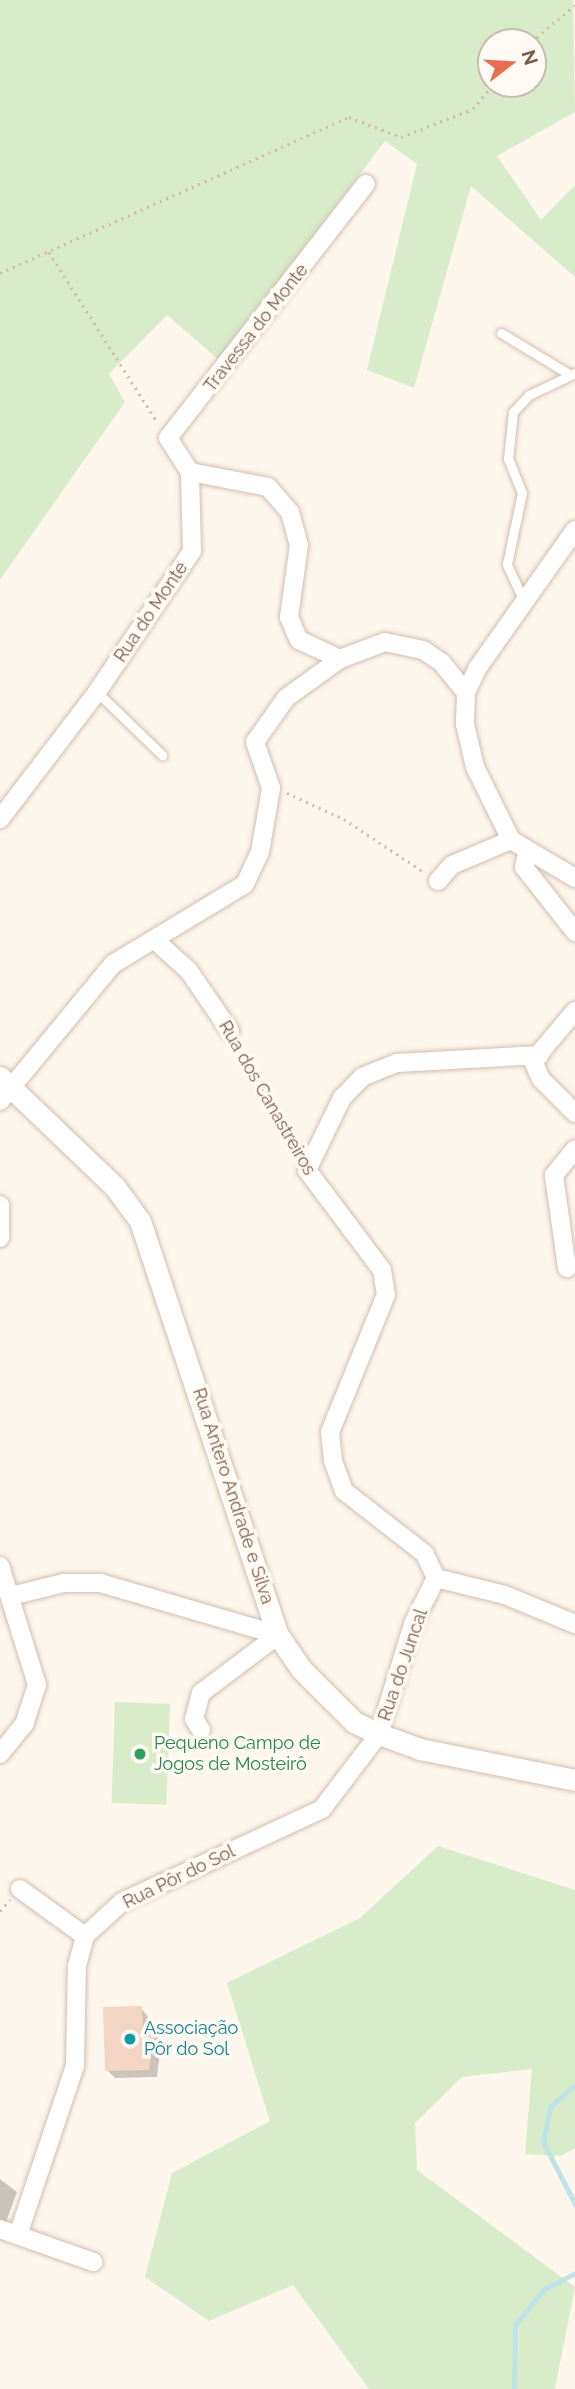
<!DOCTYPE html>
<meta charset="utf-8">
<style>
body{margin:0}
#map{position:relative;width:575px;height:2389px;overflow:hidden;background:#fdf6ec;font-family:Raleway,sans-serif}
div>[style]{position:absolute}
.green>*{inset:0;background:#d8ecc9;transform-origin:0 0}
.shadow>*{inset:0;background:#0003}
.stream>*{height:5px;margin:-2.5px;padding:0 2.5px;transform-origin:2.5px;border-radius:2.5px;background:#bfe3e8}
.building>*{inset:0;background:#f3d5c3}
.path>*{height:2.5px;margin-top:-1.25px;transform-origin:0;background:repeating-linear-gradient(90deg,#d9b8a5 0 2px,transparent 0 7px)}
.roads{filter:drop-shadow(0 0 2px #d1beb0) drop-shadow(0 0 2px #d1beb0)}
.service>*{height:9px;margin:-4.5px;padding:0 4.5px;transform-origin:4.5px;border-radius:4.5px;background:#fff}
.minor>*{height:18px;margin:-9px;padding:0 9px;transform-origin:9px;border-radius:9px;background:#fff}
.tertiary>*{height:21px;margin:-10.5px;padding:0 10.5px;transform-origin:10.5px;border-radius:10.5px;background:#fff}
.dots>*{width:19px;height:19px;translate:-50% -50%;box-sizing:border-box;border:4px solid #fffaf3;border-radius:50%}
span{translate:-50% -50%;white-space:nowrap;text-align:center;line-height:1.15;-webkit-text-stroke:7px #fffaf3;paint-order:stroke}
.street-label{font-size:18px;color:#7a5c4d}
.leisure-label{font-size:18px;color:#27864d}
.left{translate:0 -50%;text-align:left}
.culture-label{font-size:18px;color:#0d838f}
.north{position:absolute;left:477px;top:28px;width:70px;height:70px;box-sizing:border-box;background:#fffaf3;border:2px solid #cabbb1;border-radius:50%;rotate:73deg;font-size:19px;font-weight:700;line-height:28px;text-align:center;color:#7a5c4d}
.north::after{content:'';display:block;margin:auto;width:24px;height:32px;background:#e76f51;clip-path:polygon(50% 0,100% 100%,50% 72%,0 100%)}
</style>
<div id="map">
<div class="green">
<i style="clip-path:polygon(evenodd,0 0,573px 0,575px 112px,497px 156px,541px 220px,575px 185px,575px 277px,471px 186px,414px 388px,367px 370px,417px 164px,385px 141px,219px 360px,167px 315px,109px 374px,125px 402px,0 580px,0 0,491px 42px,533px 42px,533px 84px,491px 84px,491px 42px)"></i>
<i style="left:115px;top:1702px;width:55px;height:101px;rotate:2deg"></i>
<i style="clip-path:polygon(438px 1846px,575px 1890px,575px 2148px,561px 2156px,525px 2154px,532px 2069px,462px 2077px,415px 2123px,417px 2170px,575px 2287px,555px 2389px,369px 2389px,293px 2285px,209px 2321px,145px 2277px,172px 2173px,270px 2121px,227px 1983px,360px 1918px)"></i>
</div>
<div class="shadow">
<i style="clip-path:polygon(141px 2008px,162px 2035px,157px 2077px,115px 2078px,107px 2070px)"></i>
<i style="clip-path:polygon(0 2179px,17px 2192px,6px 2222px,0 2220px)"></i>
</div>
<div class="stream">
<i style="left:575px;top:2085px;width:33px;rotate:139deg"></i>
<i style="left:550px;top:2107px;width:36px;rotate:101deg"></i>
<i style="left:543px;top:2142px;width:70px;rotate:62.7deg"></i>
<i style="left:514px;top:2389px;width:64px;rotate:-89.1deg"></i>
<i style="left:515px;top:2325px;width:46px;rotate:-51.1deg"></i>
<i style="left:544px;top:2289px;width:35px;rotate:-27deg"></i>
</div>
<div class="building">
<i style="clip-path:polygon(142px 2006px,143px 2025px,155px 2025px,149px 2070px,105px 2071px,103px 2007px)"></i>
</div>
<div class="path">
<i style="left:531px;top:42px;width:57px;rotate:-40.1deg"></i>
<i style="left:49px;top:252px;width:203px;rotate:57.5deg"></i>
<i style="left:0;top:273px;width:382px;rotate:-24.1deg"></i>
<i style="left:349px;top:117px;width:56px;rotate:21deg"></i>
<i style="left:401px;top:137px;width:77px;rotate:-21.3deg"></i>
<i style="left:473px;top:109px;width:32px;rotate:-51deg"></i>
<i style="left:287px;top:793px;width:63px;rotate:24.5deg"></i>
<i style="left:344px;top:819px;width:96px;rotate:33.5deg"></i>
<i style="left:238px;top:1046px;width:120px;rotate:61.1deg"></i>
<i style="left:0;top:1911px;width:15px;rotate:-48deg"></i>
</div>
<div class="roads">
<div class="service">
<i style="left:501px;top:333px;width:77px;rotate:31.2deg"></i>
<i style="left:523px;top:599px;width:38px;rotate:-115deg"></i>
<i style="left:507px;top:564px;width:73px;rotate:-78.1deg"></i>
<i style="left:522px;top:493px;width:37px;rotate:-112deg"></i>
<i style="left:508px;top:459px;width:47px;rotate:-83.9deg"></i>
<i style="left:513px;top:412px;width:23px;rotate:-47deg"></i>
<i style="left:529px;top:395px;width:51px;rotate:-25.6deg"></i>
<i style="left:97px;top:692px;width:91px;rotate:44.1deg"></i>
</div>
<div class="minor">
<i style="left:190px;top:472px;width:79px;rotate:10.9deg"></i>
<i style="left:268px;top:487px;width:33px;rotate:49deg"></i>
<i style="left:290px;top:512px;width:34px;rotate:75deg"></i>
<i style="left:299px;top:545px;width:73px;rotate:97.9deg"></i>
<i style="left:289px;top:617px;width:25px;rotate:67deg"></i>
<i style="left:299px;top:640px;width:45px;rotate:24.9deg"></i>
<i style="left:340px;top:659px;width:48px;rotate:-20.7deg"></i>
<i style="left:385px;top:642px;width:39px;rotate:12deg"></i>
<i style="left:423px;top:650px;width:23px;rotate:34deg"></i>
<i style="left:442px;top:663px;width:38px;rotate:51deg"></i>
<i style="left:190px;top:472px;width:40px;rotate:-122.9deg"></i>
<i style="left:168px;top:438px;width:322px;rotate:-52.1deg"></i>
<i style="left:575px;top:530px;width:170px;rotate:125.2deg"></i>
<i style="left:477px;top:669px;width:26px;rotate:115deg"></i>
<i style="left:466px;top:693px;width:31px;rotate:92deg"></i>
<i style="left:465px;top:724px;width:44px;rotate:76.9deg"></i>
<i style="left:475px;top:767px;width:81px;rotate:63.7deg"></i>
<i style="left:511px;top:840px;width:74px;rotate:30.7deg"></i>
<i style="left:0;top:819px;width:160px;rotate:-52.6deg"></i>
<i style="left:97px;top:692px;width:170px;rotate:-56deg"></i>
<i style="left:192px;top:551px;width:79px;rotate:-91.5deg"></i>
<i style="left:527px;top:855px;width:12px;rotate:104deg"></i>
<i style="left:524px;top:867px;width:83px;rotate:51.9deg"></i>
<i style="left:438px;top:881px;width:21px;rotate:-49deg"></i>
<i style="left:452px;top:865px;width:64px;rotate:-23deg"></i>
<i style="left:157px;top:942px;width:43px;rotate:42.2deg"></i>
<i style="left:189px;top:971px;width:73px;rotate:55.7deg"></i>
<i style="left:575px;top:1011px;width:65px;rotate:130deg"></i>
<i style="left:533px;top:1061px;width:20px;rotate:66deg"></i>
<i style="left:541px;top:1079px;width:48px;rotate:45deg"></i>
<i style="left:0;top:1101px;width:178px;rotate:-50.5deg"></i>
<i style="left:113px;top:964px;width:154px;rotate:-31.2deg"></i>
<i style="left:245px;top:884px;width:35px;rotate:-65deg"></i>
<i style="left:260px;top:852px;width:65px;rotate:-80.2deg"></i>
<i style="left:271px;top:788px;width:49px;rotate:-109.2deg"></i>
<i style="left:255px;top:742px;width:54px;rotate:-54.8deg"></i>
<i style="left:286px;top:698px;width:67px;rotate:-35.8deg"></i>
<i style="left:0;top:1205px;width:33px;rotate:90deg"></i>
<i style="left:567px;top:1268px;width:94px;rotate:-98deg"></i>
<i style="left:554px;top:1175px;width:33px;rotate:-51deg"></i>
<i style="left:0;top:1566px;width:125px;rotate:72.7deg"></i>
<i style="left:37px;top:1685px;width:40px;rotate:108deg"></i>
<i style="left:25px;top:1723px;width:40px;rotate:129deg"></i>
<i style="left:436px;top:1578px;width:26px;rotate:-115deg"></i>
<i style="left:425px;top:1554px;width:103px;rotate:-142.1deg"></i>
<i style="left:344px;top:1491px;width:32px;rotate:-110deg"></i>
<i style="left:333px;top:1461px;width:29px;rotate:-96deg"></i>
<i style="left:330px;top:1432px;width:148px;rotate:-67.8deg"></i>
<i style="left:386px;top:1295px;width:25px;rotate:-99deg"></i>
<i style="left:382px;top:1270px;width:125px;rotate:-126.9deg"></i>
<i style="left:307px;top:1170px;width:80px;rotate:-64.1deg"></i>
<i style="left:342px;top:1098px;width:29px;rotate:-46deg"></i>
<i style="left:362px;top:1077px;width:38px;rotate:-22deg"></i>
<i style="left:397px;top:1063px;width:143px;rotate:-3.2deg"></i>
<i style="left:436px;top:1578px;width:71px;rotate:13.8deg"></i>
<i style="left:505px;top:1595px;width:76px;rotate:22.5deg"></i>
<i style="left:11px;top:1596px;width:54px;rotate:-14deg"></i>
<i style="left:63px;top:1583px;width:37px"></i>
<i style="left:100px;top:1583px;width:185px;rotate:16.3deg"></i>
<i style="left:201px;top:1730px;width:13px;rotate:-122deg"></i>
<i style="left:194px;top:1719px;width:27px;rotate:-75deg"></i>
<i style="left:201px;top:1693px;width:96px;rotate:-37deg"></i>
<i style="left:20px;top:1889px;width:80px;rotate:35.9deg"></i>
<i style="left:0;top:2229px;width:99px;rotate:19.5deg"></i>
<i style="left:18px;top:2235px;width:178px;rotate:-71.4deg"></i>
<i style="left:75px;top:2066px;width:100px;rotate:-88.9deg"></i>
<i style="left:77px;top:1966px;width:31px;rotate:-75deg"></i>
<i style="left:85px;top:1936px;width:50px;rotate:-42.6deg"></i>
<i style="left:122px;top:1902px;width:221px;rotate:-24.9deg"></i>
<i style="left:322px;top:1809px;width:94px;rotate:-52.8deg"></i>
<i style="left:379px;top:1734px;width:115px;rotate:-72.8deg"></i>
<i style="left:413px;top:1624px;width:51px;rotate:-63.4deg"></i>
</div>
<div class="tertiary">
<i style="left:0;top:1077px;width:159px;rotate:43.7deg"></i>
<i style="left:115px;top:1187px;width:42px;rotate:53.7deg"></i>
<i style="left:140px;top:1221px;width:436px;rotate:71.6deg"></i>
<i style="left:278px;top:1635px;width:41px;rotate:55.9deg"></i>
<i style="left:301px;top:1669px;width:75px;rotate:45deg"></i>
<i style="left:354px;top:1722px;width:28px;rotate:26deg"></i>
<i style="left:379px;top:1734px;width:44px;rotate:20.1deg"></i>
<i style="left:420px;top:1749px;width:158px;rotate:11.3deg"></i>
</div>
</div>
<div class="dots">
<i style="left:140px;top:1754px;background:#2e9e5b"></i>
<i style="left:130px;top:2039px;background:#0f9aa8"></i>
</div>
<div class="street-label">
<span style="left:256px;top:328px;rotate:-52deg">Travessa do Monte</span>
<span style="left:151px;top:612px;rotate:-56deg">Rua do Monte</span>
<span style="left:267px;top:1098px;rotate:60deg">Rua dos Canastreiros</span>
<span style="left:233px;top:1496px;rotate:72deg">Rua Antero Andrade e Silva</span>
<span style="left:403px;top:1665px;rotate:-71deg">Rua do Juncal</span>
<span style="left:179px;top:1877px;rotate:-26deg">Rua Pôr do Sol</span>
</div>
<div class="leisure-label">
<span class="left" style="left:154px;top:1754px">Pequeno Campo de<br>Jogos de Mosteirô</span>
</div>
<div class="culture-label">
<span class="left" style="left:144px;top:2039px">Associação<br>Pôr do Sol</span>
</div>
<div class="north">N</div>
</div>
